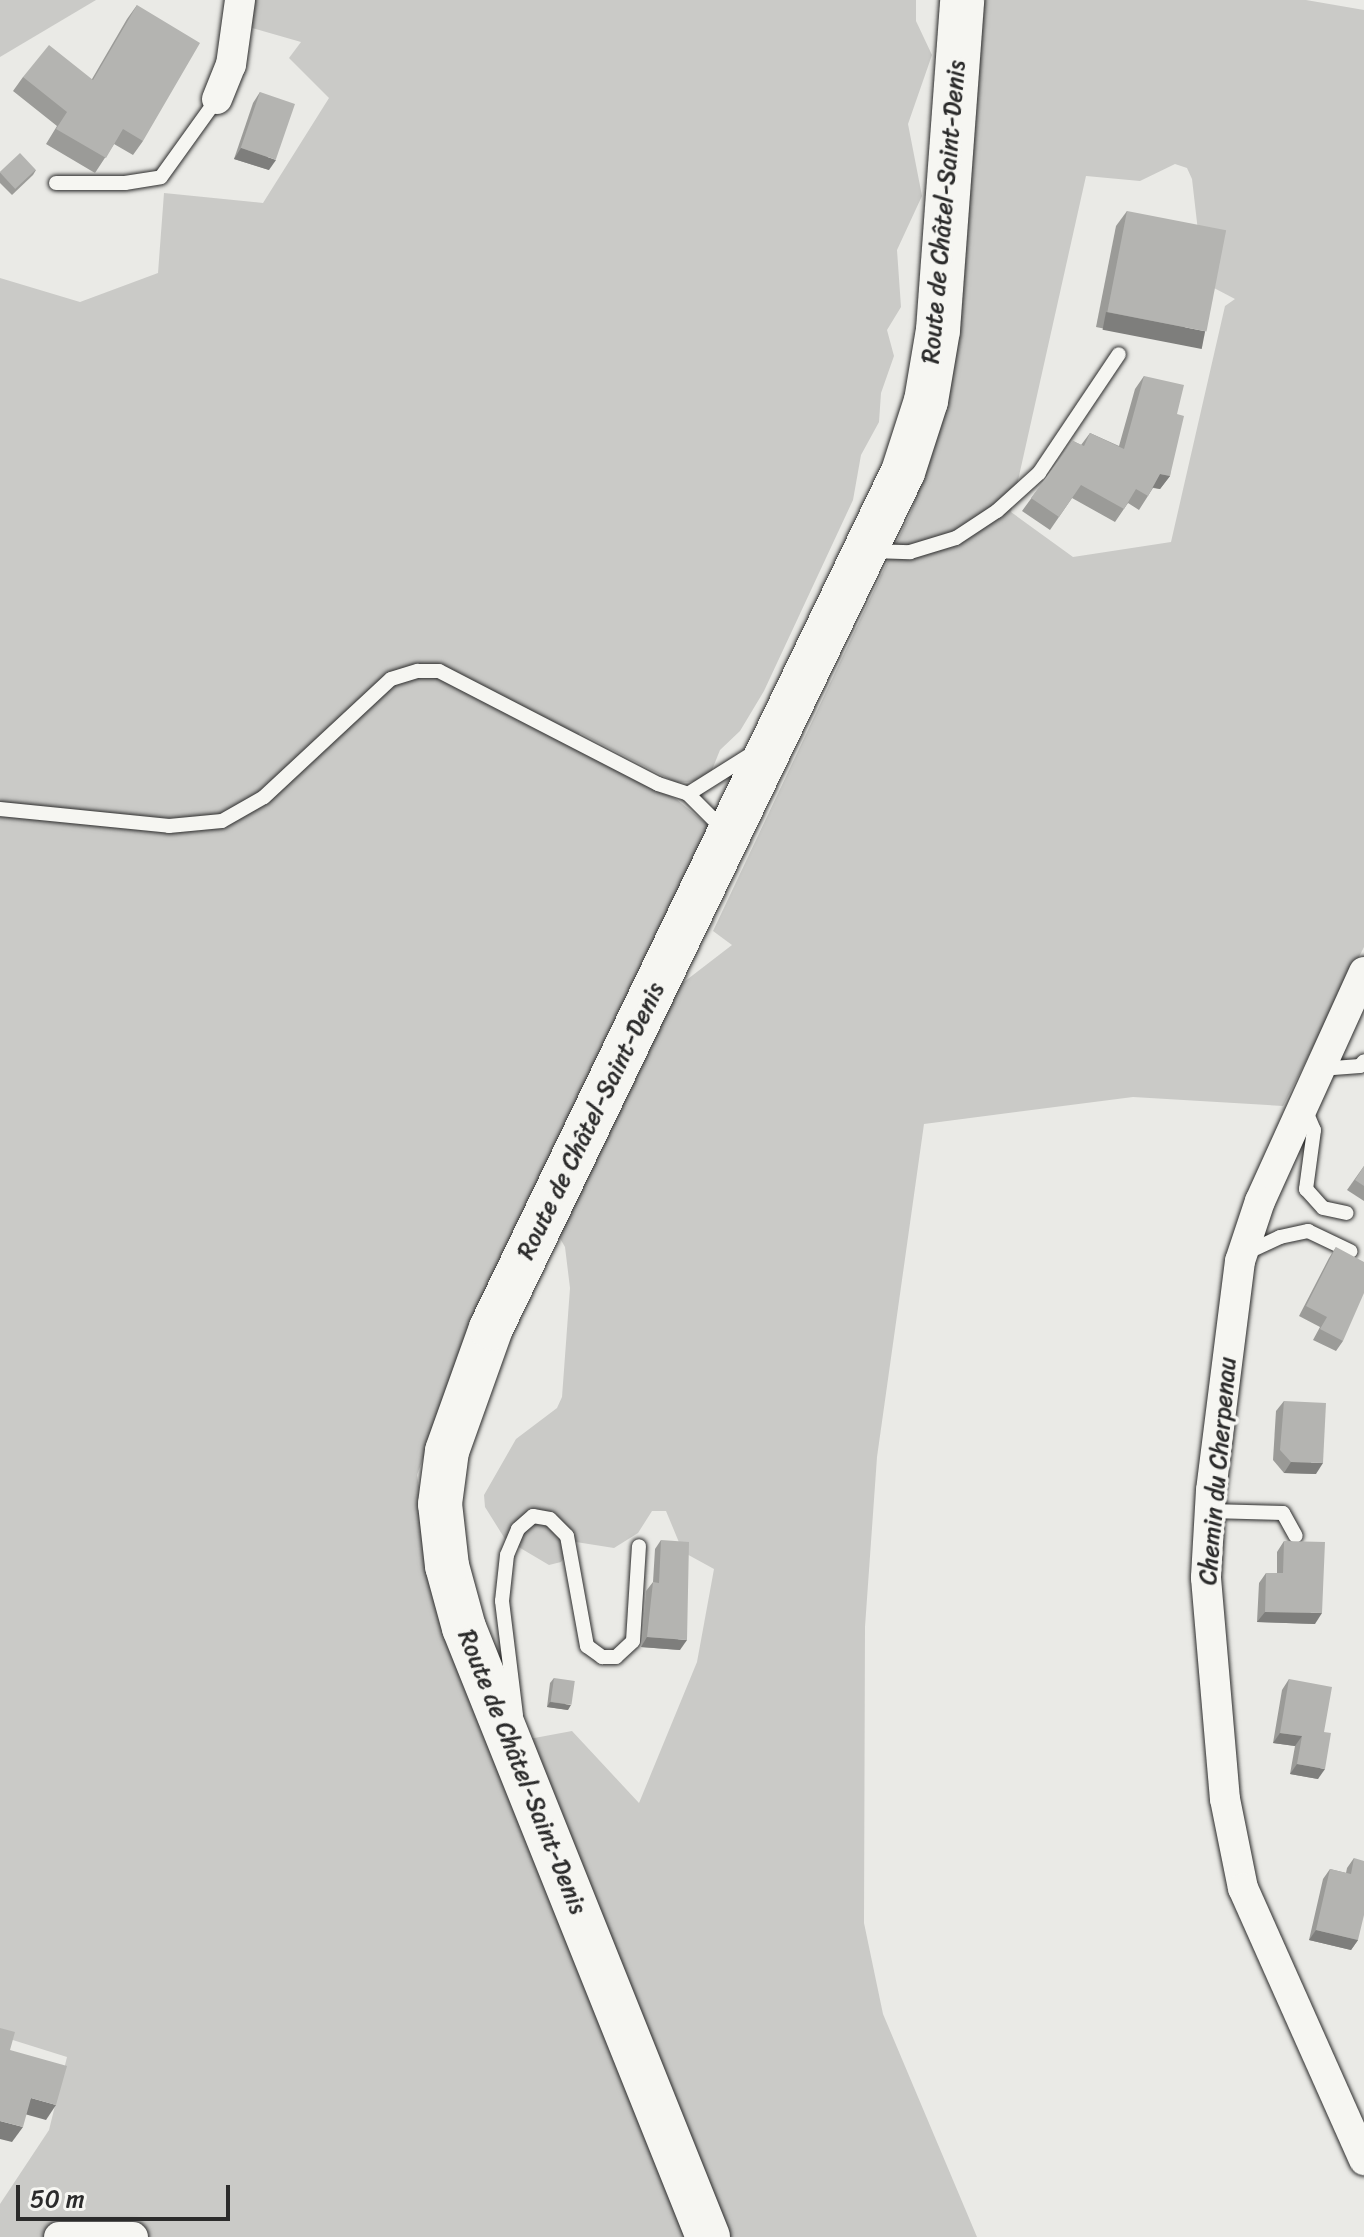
<!DOCTYPE html>
<meta charset="utf-8">
<style>
body{margin:0}
#map{position:relative;width:1364px;height:2237px;overflow:hidden;background:#eaeae6;font-family:Sriracha,sans-serif}
div>[style]{position:absolute}
.green>*{inset:0;background:#cacac7}
.roads{filter:drop-shadow(0 0 2px #2b2b2b) drop-shadow(0 0 2px #2b2b2b)}
.service>*{height:14px;margin:-7px;padding:0 7px;transform-origin:7px;border-radius:7px;background:#f6f6f2}
.minor>*{height:30px;margin:-15px;padding:0 15px;transform-origin:15px;border-radius:15px;background:#f6f6f2}
.primary>*{height:44px;margin:-22px;padding:0 22px;transform-origin:22px;border-radius:22px;background:#f6f6f2}
.wall>*{inset:0;background:#9b9b98}
.shaded-wall>*{inset:0;background:#7e7e7c;transform-origin:0 0}
.building>*{inset:0;background:#b4b4b1;transform-origin:0 0}
span{translate:-50% -50%;white-space:nowrap;text-align:center;line-height:1.15;-webkit-text-stroke:7px #f6f6f2;paint-order:stroke}
.street-label{font-size:24px;color:#2b2b2b}
.scale{position:absolute;left:16px;top:2185px;width:214px;height:36px;box-sizing:border-box;border:4px solid #2b2b2b;border-top:0;padding-left:10px;font-size:24px;line-height:28px;white-space:nowrap;color:#2b2b2b;-webkit-text-stroke:6px #f6f6f2;paint-order:stroke}
</style>
<div id="map">
<div class="green">
<i style="clip-path:polygon(0 0,96px 0,0 57px)"></i>
<i style="clip-path:polygon(233px 0,916px 0,916px 21px,932px 55px,908px 124px,922px 196px,897px 250px,901px 307px,887px 330px,894px 356px,881px 393px,879px 422px,861px 455px,853px 500px,764px 691px,740px 731px,720px 750px,708px 780px,677px 783px,580px 733px,569px 744px,676px 799px,713px 829px,455px 1370px,417px 1475px,443px 1625px,689px 2237px,0 2237px,0 2204px,49px 2130px,67px 2057px,0 2036px,0 278px,80px 302px,158px 273px,164px 193px,263px 203px,329px 98px,289px 58px,301px 42px,252px 28px)"></i>
<i style="clip-path:polygon(evenodd,981px 0,1306px 0,1364px 10px,1364px 947px,1283px 1106px,1133px 1097px,924px 1124px,877px 1457px,865px 1627px,864px 1923px,883px 2014px,977px 2237px,726px 2237px,529px 1739px,572px 1731px,639px 1803px,697px 1662px,714px 1569px,683px 1552px,666px 1511px,652px 1511px,638px 1533px,614px 1548px,576px 1542px,561px 1562px,549px 1565px,505px 1539px,485px 1507px,484px 1495px,516px 1439px,557px 1408px,562px 1397px,570px 1288px,565px 1247px,553px 1226px,680px 985px,732px 945px,713px 931px,911px 512px,947px 408px,973px 152px,981px 0,1175px 164px,1187px 168px,1192px 179px,1199px 240px,1214px 288px,1235px 299px,1225px 306px,1171px 542px,1073px 557px,1011px 512px,1086px 176px,1140px 181px,1175px 164px)"></i>
</div>
<div class="roads">
<div class="service">
<i style="left:56px;top:183px;width:69px"></i>
<i style="left:125px;top:183px;width:36px;rotate:-9deg"></i>
<i style="left:161px;top:177px;width:96px;rotate:-54.3deg"></i>
<i style="left:872px;top:551px;width:38px;rotate:2deg"></i>
<i style="left:910px;top:552px;width:48px;rotate:-16.9deg"></i>
<i style="left:956px;top:538px;width:49px;rotate:-33.4deg"></i>
<i style="left:997px;top:511px;width:57px;rotate:-42.1deg"></i>
<i style="left:1039px;top:473px;width:143px;rotate:-56.1deg"></i>
<i style="left:688px;top:794px;width:51px;rotate:45deg"></i>
<i style="left:0;top:809px;width:170px;rotate:5.7deg"></i>
<i style="left:169px;top:826px;width:53px;rotate:-5.4deg"></i>
<i style="left:222px;top:821px;width:48px;rotate:-29.7deg"></i>
<i style="left:264px;top:797px;width:173px;rotate:-42.9deg"></i>
<i style="left:391px;top:679px;width:28px;rotate:-17deg"></i>
<i style="left:418px;top:671px;width:21px"></i>
<i style="left:439px;top:671px;width:246px;rotate:27.3deg"></i>
<i style="left:658px;top:784px;width:32px;rotate:18deg"></i>
<i style="left:688px;top:794px;width:77px;rotate:-32.2deg"></i>
<i style="left:1320px;top:1069px;width:40px;rotate:-4.3deg"></i>
<i style="left:1360px;top:1066px;width:6px;rotate:-51deg"></i>
<i style="left:1305px;top:1109px;width:23px;rotate:67deg"></i>
<i style="left:1314px;top:1130px;width:60px;rotate:97.7deg"></i>
<i style="left:1306px;top:1189px;width:25px;rotate:48deg"></i>
<i style="left:1323px;top:1208px;width:24px;rotate:12deg"></i>
<i style="left:1246px;top:1253px;width:38px;rotate:-25deg"></i>
<i style="left:1280px;top:1237px;width:29px;rotate:-12deg"></i>
<i style="left:1308px;top:1231px;width:47px;rotate:25.5deg"></i>
<i style="left:1210px;top:1511px;width:73px;rotate:1.6deg"></i>
<i style="left:1283px;top:1513px;width:26px;rotate:61deg"></i>
<i style="left:516px;top:1715px;width:115px;rotate:-97deg"></i>
<i style="left:502px;top:1601px;width:46px;rotate:-83.8deg"></i>
<i style="left:507px;top:1555px;width:28px;rotate:-67deg"></i>
<i style="left:518px;top:1529px;width:20px;rotate:-41deg"></i>
<i style="left:533px;top:1516px;width:17px;rotate:10deg"></i>
<i style="left:550px;top:1519px;width:24px;rotate:45deg"></i>
<i style="left:567px;top:1536px;width:112px;rotate:79.7deg"></i>
<i style="left:587px;top:1646px;width:19px;rotate:36deg"></i>
<i style="left:602px;top:1657px;width:14px"></i>
<i style="left:616px;top:1657px;width:23px;rotate:-43deg"></i>
<i style="left:633px;top:1641px;width:95px;rotate:-86.4deg"></i>
</div>
<div class="minor">
<i style="left:217px;top:99px;width:37px;rotate:-68deg"></i>
<i style="left:231px;top:65px;width:66px;rotate:-82.1deg"></i>
<i style="left:1364px;top:972px;width:252px;rotate:114.4deg"></i>
<i style="left:1260px;top:1201px;width:63px;rotate:108.4deg"></i>
<i style="left:1240px;top:1261px;width:231px;rotate:97.2deg"></i>
<i style="left:1211px;top:1490px;width:88px;rotate:93.3deg"></i>
<i style="left:1206px;top:1578px;width:222px;rotate:85.1deg"></i>
<i style="left:1225px;top:1799px;width:91px;rotate:78.6deg"></i>
<i style="left:1243px;top:1888px;width:298px;rotate:66deg"></i>
<i style="left:59px;top:2237px;width:74px"></i>
</div>
<div class="primary">
<i style="left:708px;top:2237px;width:656px;rotate:-111.83deg"></i>
<i style="left:464px;top:1628px;width:64px;rotate:-105.3deg"></i>
<i style="left:447px;top:1566px;width:62px;rotate:-96.4deg"></i>
<i style="left:440px;top:1504px;width:53px;rotate:-82.5deg"></i>
<i style="left:447px;top:1451px;width:131px;rotate:-70.3deg"></i>
<i style="left:491px;top:1328px;width:950px;rotate:-64.3deg"></i>
<i style="left:903px;top:472px;width:75px;rotate:-72.1deg"></i>
<i style="left:926px;top:401px;width:72px;rotate:-80.4deg"></i>
<i style="left:938px;top:330px;width:331px;rotate:-85.8deg"></i>
</div>
</div>
<div class="wall">
<i style="clip-path:polygon(137px 5px,143px 141px,133px 155px,114px 144px,95px 173px,46px 144px,57px 126px,13px 91px,23px 77px,92px 79px,127px 19px)"></i>
<i style="clip-path:polygon(260px 92px,269px 170px,234px 159px,253px 103px)"></i>
<i style="clip-path:polygon(36px 170px,33px 175px,12px 195px,0 183px,0 173px)"></i>
<i style="clip-path:polygon(1127px 211px,1195px 347px,1096px 327px,1116px 226px)"></i>
<i style="clip-path:polygon(1144px 376px,1177px 414px,1170px 476px,1160px 489px,1153px 488px,1139px 510px,1128px 503px,1115px 522px,1072px 498px,1050px 530px,1022px 511px,1073px 441px,1081px 445px,1090px 433px,1119px 446px,1135px 389px)"></i>
<i style="clip-path:polygon(1364px 1166px,1364px 1201px,1347px 1190px)"></i>
<i style="clip-path:polygon(1336px 1247px,1343px 1341px,1336px 1351px,1313px 1340px,1320px 1327px,1299px 1316px,1329px 1258px)"></i>
<i style="clip-path:polygon(1284px 1401px,1316px 1474px,1284px 1473px,1273px 1460px,1276px 1411px)"></i>
<i style="clip-path:polygon(661px 1540px,680px 1650px,641px 1647px,646px 1591px,653px 1582px,655px 1549px)"></i>
<i style="clip-path:polygon(1284px 1541px,1315px 1624px,1257px 1622px,1259px 1583px,1266px 1573px,1277px 1573px,1277px 1552px)"></i>
<i style="clip-path:polygon(554px 1678px,568px 1710px,547px 1707px,550px 1683px)"></i>
<i style="clip-path:polygon(1289px 1679px,1324px 1732px,1318px 1779px,1290px 1774px,1295px 1746px,1273px 1743px,1282px 1690px)"></i>
<i style="clip-path:polygon(1354px 1858px,1358px 1940px,1351px 1950px,1309px 1940px,1323px 1879px,1330px 1869px,1346px 1873px,1347px 1868px)"></i>
</div>
<div class="shaded-wall">
<i style="clip-path:polygon(241px 148px,276px 160px,269px 170px,234px 159px)"></i>
<i style="left:1106px;top:312px;width:101px;height:18px;rotate:11deg"></i>
<i style="clip-path:polygon(1160px 474px,1170px 476px,1160px 489px,1151px 487px)"></i>
<i style="clip-path:polygon(1291px 1462px,1323px 1463px,1316px 1474px,1284px 1473px)"></i>
<i style="clip-path:polygon(1265px 1612px,1322px 1613px,1315px 1624px,1257px 1622px)"></i>
<i style="clip-path:polygon(647px 1637px,687px 1640px,680px 1650px,641px 1647px)"></i>
<i style="clip-path:polygon(550px 1702px,571px 1705px,568px 1710px,547px 1707px)"></i>
<i style="clip-path:polygon(1280px 1733px,1302px 1736px,1295px 1746px,1273px 1743px)"></i>
<i style="clip-path:polygon(1297px 1764px,1325px 1769px,1318px 1779px,1290px 1774px)"></i>
<i style="clip-path:polygon(1316px 1930px,1358px 1940px,1351px 1950px,1309px 1940px)"></i>
<i style="clip-path:polygon(31px 2098px,56px 2105px,46px 2120px,21px 2113px)"></i>
<i style="clip-path:polygon(0 2121px,23px 2127px,12px 2142px,0 2139px)"></i>
</div>
<div class="building">
<i style="clip-path:polygon(137px 5px,200px 43px,143px 141px,123px 129px,106px 158px,56px 129px,67px 112px,23px 77px,49px 45px,93px 80px)"></i>
<i style="left:260px;top:92px;width:37px;height:59px;rotate:19deg"></i>
<i style="left:20px;top:153px;width:23px;height:28px;rotate:47deg"></i>
<i style="left:1127px;top:211px;width:101px;height:103px;rotate:11deg"></i>
<i style="clip-path:polygon(1144px 376px,1184px 385px,1177px 414px,1184px 416px,1170px 476px,1160px 474px,1148px 496px,1136px 489px,1124px 509px,1081px 485px,1059px 517px,1031px 498px,1073px 441px,1084px 446px,1090px 433px,1124px 449px)"></i>
<i style="clip-path:polygon(1364px 1166px,1364px 1186px,1355px 1180px)"></i>
<i style="clip-path:polygon(1336px 1247px,1364px 1262px,1364px 1293px,1343px 1341px,1320px 1329px,1327px 1317px,1306px 1306px)"></i>
<i style="clip-path:polygon(1284px 1401px,1326px 1403px,1323px 1463px,1291px 1462px,1280px 1450px)"></i>
<i style="clip-path:polygon(661px 1540px,689px 1542px,687px 1640px,647px 1637px,653px 1582px,659px 1583px)"></i>
<i style="clip-path:polygon(1284px 1541px,1325px 1542px,1322px 1613px,1265px 1612px,1266px 1573px,1283px 1573px)"></i>
<i style="left:554px;top:1678px;width:21px;height:24px;rotate:8deg"></i>
<i style="clip-path:polygon(1289px 1679px,1332px 1687px,1324px 1732px,1331px 1733px,1325px 1769px,1297px 1764px,1302px 1736px,1280px 1733px)"></i>
<i style="clip-path:polygon(1354px 1858px,1364px 1861px,1364px 1915px,1358px 1940px,1316px 1930px,1330px 1869px,1351px 1874px)"></i>
<i style="clip-path:polygon(0 2028px,15px 2032px,10px 2050px,67px 2066px,56px 2105px,31px 2098px,23px 2127px,0 2121px)"></i>
</div>
<div class="street-label">
<span style="left:944px;top:212px;rotate:-85deg">Route de Châtel-Saint-Denis</span>
<span style="left:591px;top:1121px;rotate:-64deg">Route de Châtel-Saint-Denis</span>
<span style="left:1218px;top:1471px;rotate:-85deg">Chemin du Cherpenau</span>
<span style="left:522px;top:1772px;rotate:68deg">Route de Châtel-Saint-Denis</span>
</div>
<div class="scale">50 m</div>
</div>
